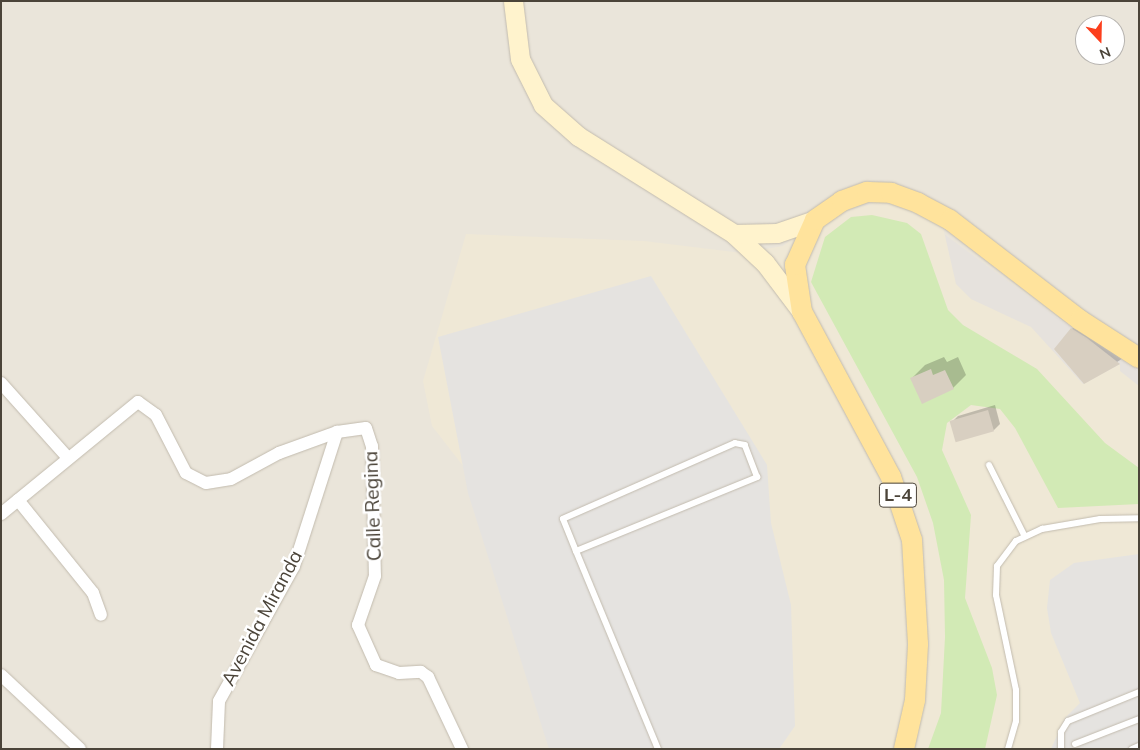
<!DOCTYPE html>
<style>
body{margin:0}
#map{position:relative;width:1140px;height:750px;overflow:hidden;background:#f6f3ec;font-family:Mulish,sans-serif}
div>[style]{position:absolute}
.residential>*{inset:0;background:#eae5da}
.industrial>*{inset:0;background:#e6e2dd}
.education>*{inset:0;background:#efe8d6}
.green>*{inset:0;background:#d2eab5}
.parking>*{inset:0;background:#e5e3e0}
.shadow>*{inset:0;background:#0003}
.building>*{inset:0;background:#d8cfc1;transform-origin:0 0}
.roads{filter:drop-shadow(0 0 1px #c2bbae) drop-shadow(0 0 1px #c2bbae)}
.service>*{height:6px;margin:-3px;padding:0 3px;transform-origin:3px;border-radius:3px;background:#fff}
.minor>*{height:12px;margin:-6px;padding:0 6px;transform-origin:6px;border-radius:6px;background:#fff}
.secondary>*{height:19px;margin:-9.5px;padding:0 9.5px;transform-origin:9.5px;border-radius:9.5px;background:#fff3cd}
.primary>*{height:20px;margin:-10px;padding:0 10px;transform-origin:10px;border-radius:10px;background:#ffe39c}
span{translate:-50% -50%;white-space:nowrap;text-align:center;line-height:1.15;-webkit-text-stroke:5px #fff;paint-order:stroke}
.shield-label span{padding:1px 4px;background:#fff;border:1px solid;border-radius:4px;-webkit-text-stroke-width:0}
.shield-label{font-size:18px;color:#4b4439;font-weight:700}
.street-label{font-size:19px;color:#4b4439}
.frame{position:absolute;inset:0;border:2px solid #4b4439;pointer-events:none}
.north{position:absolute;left:1075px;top:15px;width:50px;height:50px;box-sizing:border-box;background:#fff;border:1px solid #b7b4b0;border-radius:50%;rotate:159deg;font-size:14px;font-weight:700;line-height:20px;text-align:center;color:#4b4439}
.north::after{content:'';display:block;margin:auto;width:18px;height:22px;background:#fc3f1d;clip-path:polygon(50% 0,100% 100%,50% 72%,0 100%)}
</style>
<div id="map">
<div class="residential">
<i style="clip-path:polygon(evenodd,1px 1px,1139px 1px,1139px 371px,1055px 316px,1139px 749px,1px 749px,1px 1px,1085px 25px,1115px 25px,1115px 55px,1085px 55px,1085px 25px)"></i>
</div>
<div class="industrial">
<i style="clip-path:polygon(940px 231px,1055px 316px,1139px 371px,1139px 457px,955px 309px)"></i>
</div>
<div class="education">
<i style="clip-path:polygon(878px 202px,900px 203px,943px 227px,956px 284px,971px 299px,1031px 327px,1083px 384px,1120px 364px,1120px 371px,1139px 386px,1139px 749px,572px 749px,485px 494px,432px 426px,423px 381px,466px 234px,644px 241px,742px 253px,783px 246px,815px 220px)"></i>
</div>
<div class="green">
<i style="clip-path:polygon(872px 215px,907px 223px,921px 234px,948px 310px,963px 325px,1037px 369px,1105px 443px,1139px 468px,1139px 504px,1058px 508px,1015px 428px,1000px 409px,971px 405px,947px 423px,942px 450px,971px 515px,965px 598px,992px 668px,997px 695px,985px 749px,928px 749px,941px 713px,945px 637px,944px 580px,933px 523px,917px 477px,811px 282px,825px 237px,851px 217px)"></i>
</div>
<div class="parking">
<i style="clip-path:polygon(651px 276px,767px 465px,771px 523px,791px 605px,795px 726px,779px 749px,549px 749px,468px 493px,438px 337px)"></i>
<i style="clip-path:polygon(1139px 554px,1139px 749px,1051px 749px,1065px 718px,1080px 703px,1051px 633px,1047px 608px,1050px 580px,1074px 563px)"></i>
</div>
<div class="shadow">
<i style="clip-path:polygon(1080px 320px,1128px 355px,1084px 383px,1072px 329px)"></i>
<i style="clip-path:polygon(944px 357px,947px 362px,958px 357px,966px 375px,953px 388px,912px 378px,925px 365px)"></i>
<i style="clip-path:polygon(995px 405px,1000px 424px,994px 430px,952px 422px,958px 416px)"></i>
</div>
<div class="building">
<i style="clip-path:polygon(1071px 328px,1087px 338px,1120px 364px,1084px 384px,1054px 349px)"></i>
<i style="clip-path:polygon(931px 369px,933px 375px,945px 370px,954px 389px,922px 404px,910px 378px)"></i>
<i style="left:988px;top:410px;width:22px;height:40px;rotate:74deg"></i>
</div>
<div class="roads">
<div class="service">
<i style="left:989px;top:465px;width:80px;rotate:63.4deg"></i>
<i style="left:576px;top:551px;width:196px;rotate:-22.2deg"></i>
<i style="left:757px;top:477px;width:34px;rotate:-111deg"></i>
<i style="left:745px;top:445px;width:10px;rotate:-169deg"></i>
<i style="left:735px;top:443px;width:188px;rotate:156.2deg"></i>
<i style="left:563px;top:519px;width:35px;rotate:68deg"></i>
<i style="left:576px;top:551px;width:214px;rotate:67.5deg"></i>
<i style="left:1075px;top:744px;width:69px;rotate:-21.3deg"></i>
<i style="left:1008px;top:749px;width:29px;rotate:-74deg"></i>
<i style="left:1016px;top:721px;width:31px;rotate:-90deg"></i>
<i style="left:1016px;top:690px;width:97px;rotate:-101.9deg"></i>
<i style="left:996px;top:595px;width:29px;rotate:-88deg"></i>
<i style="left:997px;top:566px;width:31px;rotate:-53deg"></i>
<i style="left:1016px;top:541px;width:29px;rotate:-25deg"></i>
<i style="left:1042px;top:529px;width:59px;rotate:-9.8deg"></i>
<i style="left:1100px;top:519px;width:39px;rotate:-1deg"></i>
<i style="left:1061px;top:749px;width:17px;rotate:-90deg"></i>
<i style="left:1061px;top:732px;width:13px;rotate:-58deg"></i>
<i style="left:1068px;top:721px;width:77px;rotate:-22.2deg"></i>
<i style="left:1132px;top:749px;width:8px;rotate:-23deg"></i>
</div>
<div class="minor">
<i style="left:1px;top:383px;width:101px;rotate:48.2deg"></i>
<i style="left:18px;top:500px;width:119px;rotate:51.1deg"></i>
<i style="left:93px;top:593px;width:23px;rotate:70deg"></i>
<i style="left:1px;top:514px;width:177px;rotate:-39.3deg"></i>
<i style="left:138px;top:402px;width:22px;rotate:36deg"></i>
<i style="left:156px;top:415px;width:65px;rotate:62.7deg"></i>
<i style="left:186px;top:473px;width:22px;rotate:27deg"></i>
<i style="left:206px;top:483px;width:25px;rotate:-9deg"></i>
<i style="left:231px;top:479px;width:55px;rotate:-28.4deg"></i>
<i style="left:279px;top:453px;width:62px;rotate:-19.9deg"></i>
<i style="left:337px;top:432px;width:29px;rotate:-8deg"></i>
<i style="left:366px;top:428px;width:19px;rotate:72deg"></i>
<i style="left:372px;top:446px;width:130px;rotate:88.7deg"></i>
<i style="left:375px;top:576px;width:52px;rotate:109.1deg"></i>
<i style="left:358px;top:625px;width:44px;rotate:65.8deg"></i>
<i style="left:376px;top:665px;width:24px;rotate:19deg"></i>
<i style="left:399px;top:673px;width:22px;rotate:-3deg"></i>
<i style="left:421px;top:672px;width:9px;rotate:36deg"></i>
<i style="left:428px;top:677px;width:80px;rotate:64.7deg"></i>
<i style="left:1px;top:675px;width:108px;rotate:43.1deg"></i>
<i style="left:217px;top:749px;width:48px;rotate:-87.6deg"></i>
<i style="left:219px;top:701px;width:154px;rotate:-60.9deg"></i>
<i style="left:294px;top:566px;width:141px;rotate:-72.2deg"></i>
</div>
<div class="secondary">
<i style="left:513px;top:1px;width:58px;rotate:83.1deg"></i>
<i style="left:520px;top:59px;width:51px;rotate:63.4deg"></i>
<i style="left:543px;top:105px;width:47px;rotate:41.5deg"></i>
<i style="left:578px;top:136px;width:184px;rotate:32.1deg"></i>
<i style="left:734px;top:234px;width:42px;rotate:43.1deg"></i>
<i style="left:765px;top:263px;width:61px;rotate:52.9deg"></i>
<i style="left:734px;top:234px;width:43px;rotate:-1.3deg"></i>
<i style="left:777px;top:233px;width:40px;rotate:-18.9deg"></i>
</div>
<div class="primary">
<i style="left:904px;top:749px;width:50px;rotate:-77.3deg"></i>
<i style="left:915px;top:700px;width:56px;rotate:-86.9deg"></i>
<i style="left:918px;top:644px;width:104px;rotate:-93.3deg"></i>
<i style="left:912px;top:540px;width:66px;rotate:-108.4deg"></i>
<i style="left:891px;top:477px;width:187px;rotate:-118.3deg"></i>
<i style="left:802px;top:312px;width:48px;rotate:-98.5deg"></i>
<i style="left:795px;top:265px;width:49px;rotate:-66deg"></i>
<i style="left:815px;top:220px;width:33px;rotate:-35deg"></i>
<i style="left:842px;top:201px;width:27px;rotate:-20deg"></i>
<i style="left:867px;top:192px;width:24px;rotate:2deg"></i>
<i style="left:891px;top:193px;width:29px;rotate:20deg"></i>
<i style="left:918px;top:203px;width:36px;rotate:28deg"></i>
<i style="left:950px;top:220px;width:164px;rotate:37.6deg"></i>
<i style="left:1080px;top:320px;width:70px;rotate:32.8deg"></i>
</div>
</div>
<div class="shield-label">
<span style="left:898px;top:495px">L-4</span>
</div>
<div class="street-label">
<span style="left:373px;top:506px;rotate:-92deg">Calle Regina</span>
<span style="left:262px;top:618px;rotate:-62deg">Avenida Miranda</span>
</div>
<div class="frame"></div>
<div class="north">N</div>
</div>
